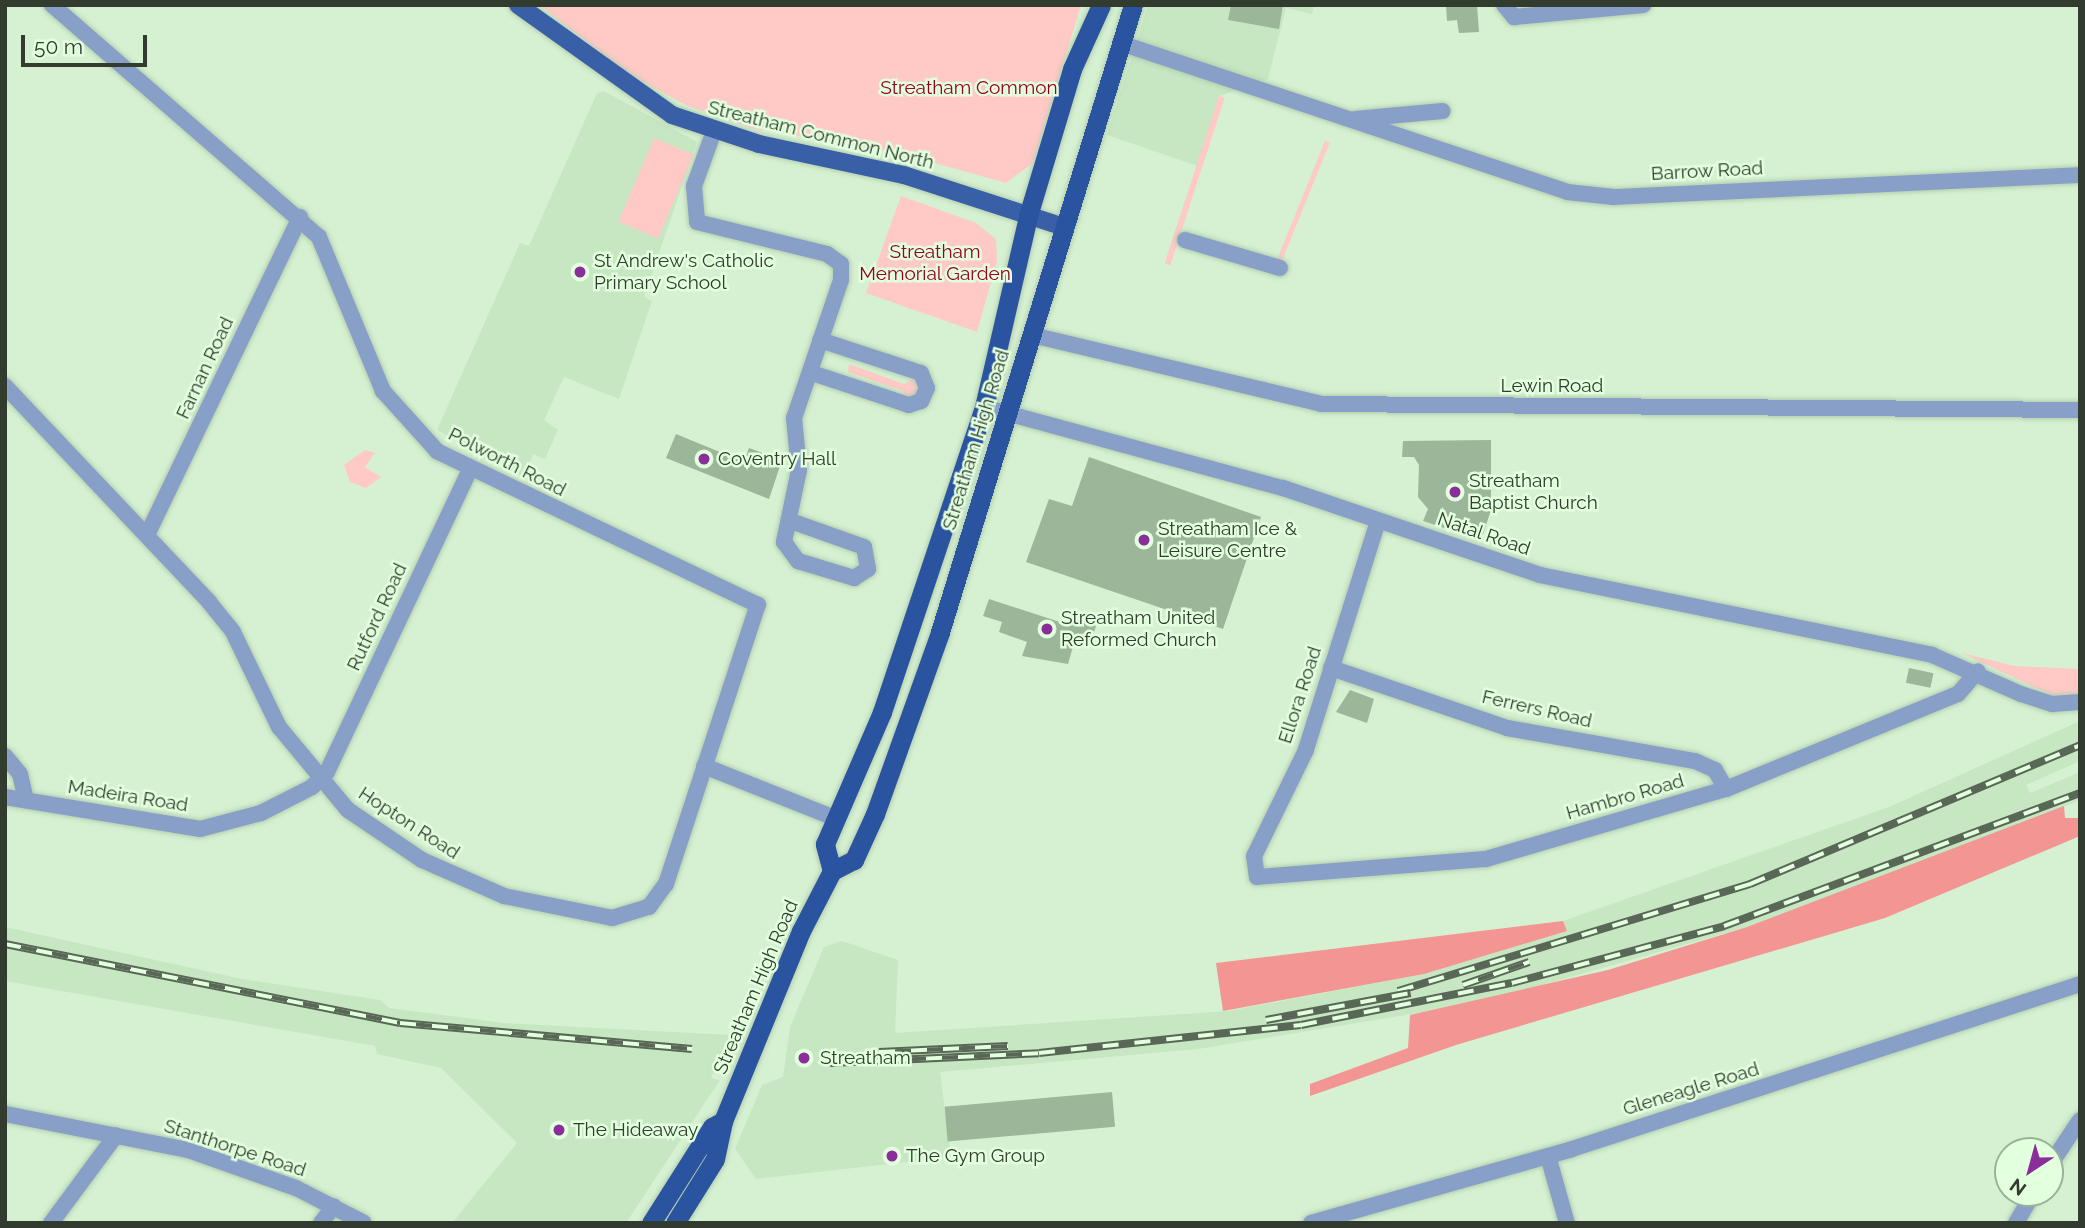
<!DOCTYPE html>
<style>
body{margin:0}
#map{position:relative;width:2085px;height:1228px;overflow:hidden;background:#d5f1d1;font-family:Raleway,sans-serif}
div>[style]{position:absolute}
.built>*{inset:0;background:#c6e7c1}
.green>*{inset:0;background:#ffc9c6;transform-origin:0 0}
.forest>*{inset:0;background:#f39592}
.building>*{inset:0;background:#9bb698;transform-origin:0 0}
.roads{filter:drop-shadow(0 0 2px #b4cdb1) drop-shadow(0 0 2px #b4cdb1)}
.minor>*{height:16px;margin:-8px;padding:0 8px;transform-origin:8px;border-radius:8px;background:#889fc7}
.primary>*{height:18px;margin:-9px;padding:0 9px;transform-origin:9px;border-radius:9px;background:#395fa7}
.trunk>*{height:19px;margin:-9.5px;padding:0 9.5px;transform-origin:9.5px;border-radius:9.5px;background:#2a53a0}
.rail>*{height:8px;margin-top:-4px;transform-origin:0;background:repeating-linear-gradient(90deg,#e2ffde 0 16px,#596856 0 32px);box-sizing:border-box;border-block:2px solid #596856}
.dots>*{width:19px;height:19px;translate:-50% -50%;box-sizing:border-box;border:4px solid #e2ffde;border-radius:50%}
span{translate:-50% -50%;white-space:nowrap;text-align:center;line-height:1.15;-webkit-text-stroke:5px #e2ffde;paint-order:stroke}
.park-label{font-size:19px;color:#990020}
.street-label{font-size:19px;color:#313c2f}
.poi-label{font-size:19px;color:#313c2f}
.left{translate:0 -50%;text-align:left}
.frame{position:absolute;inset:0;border:7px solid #313c2f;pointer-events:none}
.north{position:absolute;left:1994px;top:1137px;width:70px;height:70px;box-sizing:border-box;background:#e2ffde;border:2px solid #9bb198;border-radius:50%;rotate:216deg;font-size:19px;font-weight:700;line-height:28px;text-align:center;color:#313c2f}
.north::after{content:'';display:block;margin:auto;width:24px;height:32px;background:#8a2e99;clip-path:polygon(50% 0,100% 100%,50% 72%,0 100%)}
.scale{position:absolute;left:21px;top:35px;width:126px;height:32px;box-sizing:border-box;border:4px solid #313c2f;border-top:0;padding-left:9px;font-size:21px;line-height:24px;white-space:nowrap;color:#313c2f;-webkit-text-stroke:5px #e2ffde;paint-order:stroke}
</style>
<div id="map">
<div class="built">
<i style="clip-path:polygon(1148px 5px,1314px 5px,1312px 14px,1286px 8px,1268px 79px,1219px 96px,1198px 166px,1107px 135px)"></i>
<i style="clip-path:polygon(604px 91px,697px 142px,644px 297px,652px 301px,619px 399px,564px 377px,544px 420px,558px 430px,545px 459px,533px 454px,524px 477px,437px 430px,520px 243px,529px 246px,597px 93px)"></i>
<i style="clip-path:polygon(2080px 721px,2080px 761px,2026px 785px,2030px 793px,2080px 772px,2080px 800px,1892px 877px,1747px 927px,1479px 1003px,1198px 1049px,940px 1072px,951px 1157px,756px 1179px,735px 1149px,762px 1085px,783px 1077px,790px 1027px,824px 947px,842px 941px,898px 960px,895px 1033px,1229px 1011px,1424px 974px,1567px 931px,1563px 921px,1889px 807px)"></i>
<i style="clip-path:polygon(5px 927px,242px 979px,380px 1000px,389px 1008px,504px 1023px,730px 1035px,711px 1078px,720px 1080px,626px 1223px,452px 1223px,517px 1143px,441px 1068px,377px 1054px,375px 1046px,5px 981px)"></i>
</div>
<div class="green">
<i style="clip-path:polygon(540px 5px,1081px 5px,1033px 163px,1006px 183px,899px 153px,751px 128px,688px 106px,627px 73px)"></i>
<i style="left:1219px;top:96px;width:6px;height:176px;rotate:18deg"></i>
<i style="left:654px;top:138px;width:43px;height:91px;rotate:23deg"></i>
<i style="left:1325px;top:141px;width:5px;height:129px;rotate:22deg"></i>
<i style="clip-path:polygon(901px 196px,976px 223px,996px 239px,997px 261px,977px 332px,866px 293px)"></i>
<i style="clip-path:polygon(849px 364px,904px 384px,916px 378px,925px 394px,907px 400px,903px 391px,848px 372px)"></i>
<i style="clip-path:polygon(365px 450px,375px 453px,365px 467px,381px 477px,366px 488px,350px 482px,344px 465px)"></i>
<i style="clip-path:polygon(1962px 653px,2014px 666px,2080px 669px,2080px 693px,2067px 699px,2047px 693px)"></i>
</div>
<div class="forest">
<i style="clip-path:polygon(2064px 806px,2065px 818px,2080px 818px,2080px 836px,1885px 918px,1456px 1045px,1310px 1096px,1310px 1084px,1408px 1048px,1410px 1015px,1608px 970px,1747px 927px)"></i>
<i style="clip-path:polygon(1563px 921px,1567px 931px,1424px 974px,1223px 1011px,1216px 963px)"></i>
</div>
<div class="building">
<i style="clip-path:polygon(1231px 5px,1283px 5px,1279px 29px,1228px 20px)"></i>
<i style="clip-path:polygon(1446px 5px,1477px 5px,1479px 32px,1459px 33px,1457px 20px,1447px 21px)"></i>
<i style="clip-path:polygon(676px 434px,744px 462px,749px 448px,782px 460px,769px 499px,666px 458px)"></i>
<i style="clip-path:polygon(1491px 440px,1491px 510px,1481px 540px,1423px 521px,1428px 509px,1418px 497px,1419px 465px,1414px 457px,1402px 457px,1403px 441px)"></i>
<i style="clip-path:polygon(1089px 457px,1261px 517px,1223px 629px,1026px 562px,1049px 499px,1072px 506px)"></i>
<i style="clip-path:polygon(989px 599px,1066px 624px,1068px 617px,1096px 626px,1091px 641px,1076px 636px,1068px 664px,1022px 656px,1027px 642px,999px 632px,1002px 622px,983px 616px)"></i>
<i style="left:1909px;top:668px;width:25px;height:15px;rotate:12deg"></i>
<i style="clip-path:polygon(1350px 690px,1374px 699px,1367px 723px,1336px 712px)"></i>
<i style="left:1112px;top:1092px;width:35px;height:168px;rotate:85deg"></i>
</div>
<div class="roads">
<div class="minor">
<i style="left:1504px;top:5px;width:16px;rotate:50deg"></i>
<i style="left:1514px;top:17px;width:130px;rotate:-5.3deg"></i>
<i style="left:1120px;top:43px;width:471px;rotate:18.4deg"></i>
<i style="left:1567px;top:192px;width:47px;rotate:6.1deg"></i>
<i style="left:1614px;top:197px;width:467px;rotate:-2.7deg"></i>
<i style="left:1355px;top:119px;width:88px;rotate:-5.2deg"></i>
<i style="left:714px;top:131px;width:59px;rotate:110deg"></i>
<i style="left:694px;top:186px;width:36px;rotate:85deg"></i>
<i style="left:697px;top:222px;width:134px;rotate:13.8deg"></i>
<i style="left:827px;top:254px;width:17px;rotate:36deg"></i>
<i style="left:841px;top:264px;width:16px;rotate:90deg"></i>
<i style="left:841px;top:280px;width:146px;rotate:108.8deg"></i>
<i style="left:794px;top:418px;width:52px;rotate:84.5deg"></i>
<i style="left:799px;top:470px;width:74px;rotate:101.8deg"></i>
<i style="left:784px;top:542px;width:24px;rotate:54deg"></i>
<i style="left:798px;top:561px;width:59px;rotate:16.9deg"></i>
<i style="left:854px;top:578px;width:17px;rotate:-33deg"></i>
<i style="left:868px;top:569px;width:22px;rotate:-100deg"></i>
<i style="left:864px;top:547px;width:77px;rotate:-160.4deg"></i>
<i style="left:1185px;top:240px;width:99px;rotate:16.4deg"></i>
<i style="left:1032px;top:335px;width:297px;rotate:13.4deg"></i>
<i style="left:1321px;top:404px;width:759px;rotate:0.45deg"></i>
<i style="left:812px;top:373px;width:102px;rotate:18.3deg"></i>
<i style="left:909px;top:405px;width:13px;rotate:-18deg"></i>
<i style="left:921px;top:401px;width:14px;rotate:-65deg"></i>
<i style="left:927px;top:388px;width:16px;rotate:-112deg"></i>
<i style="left:921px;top:373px;width:106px;rotate:-161.9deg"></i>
<i style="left:5px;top:386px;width:297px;rotate:46.6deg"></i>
<i style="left:209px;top:602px;width:38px;rotate:51deg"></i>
<i style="left:233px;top:632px;width:106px;rotate:64.2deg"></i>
<i style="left:279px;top:727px;width:108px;rotate:50.3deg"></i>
<i style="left:348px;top:810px;width:89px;rotate:34deg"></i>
<i style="left:422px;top:860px;width:90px;rotate:23.7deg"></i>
<i style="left:504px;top:896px;width:110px;rotate:11.5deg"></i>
<i style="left:612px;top:918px;width:39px;rotate:-17deg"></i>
<i style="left:649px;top:907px;width:29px;rotate:-54deg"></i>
<i style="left:666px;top:884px;width:294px;rotate:-71.8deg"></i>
<i style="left:758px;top:605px;width:356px;rotate:-154.4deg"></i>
<i style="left:437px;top:451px;width:81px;rotate:-132deg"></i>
<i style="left:383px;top:391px;width:167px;rotate:-112.6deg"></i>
<i style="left:319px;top:237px;width:354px;rotate:-139deg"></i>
<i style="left:984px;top:407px;width:310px;rotate:15.2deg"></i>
<i style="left:1283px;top:488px;width:271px;rotate:18.7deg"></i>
<i style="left:1540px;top:575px;width:400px;rotate:11.5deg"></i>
<i style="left:1932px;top:655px;width:97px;rotate:23.7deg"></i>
<i style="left:2021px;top:694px;width:33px;rotate:18deg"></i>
<i style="left:2052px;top:704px;width:28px;rotate:-4deg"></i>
<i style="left:1378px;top:521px;width:240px;rotate:107.5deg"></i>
<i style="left:1306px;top:750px;width:118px;rotate:116.1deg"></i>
<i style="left:1254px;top:856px;width:21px;rotate:82deg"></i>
<i style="left:1257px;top:877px;width:230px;rotate:-4.5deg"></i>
<i style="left:1486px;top:859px;width:250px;rotate:-16.3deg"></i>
<i style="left:1726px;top:789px;width:251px;rotate:-22.3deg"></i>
<i style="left:1958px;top:694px;width:30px;rotate:-49deg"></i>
<i style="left:147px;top:535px;width:353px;rotate:-64.3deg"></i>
<i style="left:1331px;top:668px;width:186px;rotate:18.8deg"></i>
<i style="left:1507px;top:728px;width:191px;rotate:10deg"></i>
<i style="left:1695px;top:761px;width:22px;rotate:24deg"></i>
<i style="left:1715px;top:770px;width:22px;rotate:60deg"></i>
<i style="left:5px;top:756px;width:23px;rotate:50deg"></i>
<i style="left:20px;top:774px;width:27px;rotate:77deg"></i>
<i style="left:704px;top:766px;width:141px;rotate:21.7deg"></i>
<i style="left:5px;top:797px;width:198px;rotate:9.3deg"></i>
<i style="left:200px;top:829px;width:63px;rotate:-14.7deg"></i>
<i style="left:261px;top:813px;width:57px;rotate:-27deg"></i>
<i style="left:312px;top:787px;width:21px;rotate:-45deg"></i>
<i style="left:327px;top:772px;width:335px;rotate:-64.7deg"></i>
<i style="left:5px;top:1114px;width:187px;rotate:11.1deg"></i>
<i style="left:188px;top:1150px;width:114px;rotate:19.4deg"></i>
<i style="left:296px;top:1188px;width:76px;rotate:27.2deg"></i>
<i style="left:1548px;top:1156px;width:70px;rotate:74.2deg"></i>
<i style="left:2050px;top:1165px;width:54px;rotate:-56.3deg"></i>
<i style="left:51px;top:1223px;width:109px;rotate:-53.5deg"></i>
<i style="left:321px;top:1223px;width:21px;rotate:-53deg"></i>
<i style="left:1311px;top:1223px;width:271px;rotate:-15.8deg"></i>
<i style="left:1572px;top:1149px;width:534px;rotate:-17.99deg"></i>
<i style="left:2016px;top:1223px;width:34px;rotate:-60deg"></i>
</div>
<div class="primary">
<i style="left:518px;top:5px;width:189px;rotate:35.5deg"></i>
<i style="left:672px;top:115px;width:92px;rotate:18.4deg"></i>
<i style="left:759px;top:144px;width:148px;rotate:12.1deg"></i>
<i style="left:904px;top:175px;width:165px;rotate:18deg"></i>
</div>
<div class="trunk">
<i style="left:832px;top:871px;width:28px;rotate:-105deg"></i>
<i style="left:825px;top:844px;width:144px;rotate:-66.6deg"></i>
<i style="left:882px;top:712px;width:322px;rotate:-71.5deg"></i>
<i style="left:984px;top:407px;width:196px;rotate:-77deg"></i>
<i style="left:1028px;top:216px;width:153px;rotate:-73.3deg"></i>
<i style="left:1072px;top:69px;width:70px;rotate:-65.6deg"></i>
<i style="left:651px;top:1223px;width:114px;rotate:-57.6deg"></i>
<i style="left:712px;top:1127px;width:13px;rotate:-29deg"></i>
<i style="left:675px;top:1223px;width:75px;rotate:-58deg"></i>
<i style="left:715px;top:1159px;width:39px;rotate:-78deg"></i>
<i style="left:723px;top:1121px;width:205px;rotate:-67.7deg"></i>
<i style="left:801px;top:931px;width:68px;rotate:-62.7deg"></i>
<i style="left:832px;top:871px;width:25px;rotate:-27deg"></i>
<i style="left:854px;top:860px;width:51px;rotate:-65.5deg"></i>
<i style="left:875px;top:814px;width:193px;rotate:-70.3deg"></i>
<i style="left:940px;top:632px;width:656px;rotate:-72.89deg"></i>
</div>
</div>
<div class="rail">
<i style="left:5px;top:944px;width:403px;rotate:11.3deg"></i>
<i style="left:400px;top:1023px;width:293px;rotate:5.1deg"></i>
<i style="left:1463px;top:985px;width:70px;rotate:-19.2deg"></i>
<i style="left:1398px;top:991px;width:368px;rotate:-16.9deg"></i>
<i style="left:1750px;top:884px;width:358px;rotate:-22.8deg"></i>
<i style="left:1266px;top:1020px;width:147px;rotate:-10.6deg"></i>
<i style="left:879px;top:1052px;width:129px;rotate:-2.7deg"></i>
<i style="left:830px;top:1063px;width:209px;rotate:-2.7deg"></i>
<i style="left:1039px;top:1053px;width:263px;rotate:-6.1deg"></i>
<i style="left:1301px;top:1025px;width:215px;rotate:-11.3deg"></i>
<i style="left:1512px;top:983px;width:220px;rotate:-15deg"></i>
<i style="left:1724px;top:926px;width:380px;rotate:-20.5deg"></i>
</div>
<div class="dots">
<i style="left:580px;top:272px;background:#8a2e99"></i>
<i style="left:704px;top:459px;background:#8a2e99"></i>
<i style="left:1455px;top:492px;background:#8a2e99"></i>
<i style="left:1144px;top:540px;background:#8a2e99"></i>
<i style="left:1047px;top:629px;background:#8a2e99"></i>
<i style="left:804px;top:1058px;background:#8a2e99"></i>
<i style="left:559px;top:1130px;background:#8a2e99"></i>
<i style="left:892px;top:1156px;background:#8a2e99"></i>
</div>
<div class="park-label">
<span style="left:969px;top:88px">Streatham Common</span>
<span style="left:935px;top:263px">Streatham<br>Memorial Garden</span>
</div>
<div class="street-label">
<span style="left:821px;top:135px;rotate:14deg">Streatham Common North</span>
<span style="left:1707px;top:171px;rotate:-3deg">Barrow Road</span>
<span style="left:205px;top:368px;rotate:-65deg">Farnan Road</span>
<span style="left:1552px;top:386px">Lewin Road</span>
<span style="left:976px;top:440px;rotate:-73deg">Streatham High Road</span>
<span style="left:507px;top:462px;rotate:27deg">Polworth Road</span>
<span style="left:1484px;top:534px;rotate:19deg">Natal Road</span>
<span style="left:377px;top:617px;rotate:-65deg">Rutford Road</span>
<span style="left:1300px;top:695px;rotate:-72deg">Ellora Road</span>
<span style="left:1537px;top:709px;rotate:13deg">Ferrers Road</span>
<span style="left:128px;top:796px;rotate:9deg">Madeira Road</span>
<span style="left:1625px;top:797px;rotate:-16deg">Hambro Road</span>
<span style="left:409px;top:823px;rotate:33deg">Hopton Road</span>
<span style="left:756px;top:987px;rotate:-67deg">Streatham High Road</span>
<span style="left:1691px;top:1089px;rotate:-17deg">Gleneagle Road</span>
<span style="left:235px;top:1148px;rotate:18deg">Stanthorpe Road</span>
</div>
<div class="poi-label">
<span class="left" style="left:594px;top:272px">St Andrew's Catholic<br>Primary School</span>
<span class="left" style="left:718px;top:459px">Coventry Hall</span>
<span class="left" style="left:1469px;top:492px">Streatham<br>Baptist Church</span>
<span class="left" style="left:1158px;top:540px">Streatham Ice &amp;<br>Leisure Centre</span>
<span class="left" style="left:1061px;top:629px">Streatham United<br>Reformed Church</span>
<span class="left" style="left:820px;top:1058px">Streatham</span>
<span class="left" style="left:573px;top:1130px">The Hideaway</span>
<span class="left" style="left:906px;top:1156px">The Gym Group</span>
</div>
<div class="frame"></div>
<div class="north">N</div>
<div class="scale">50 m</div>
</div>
